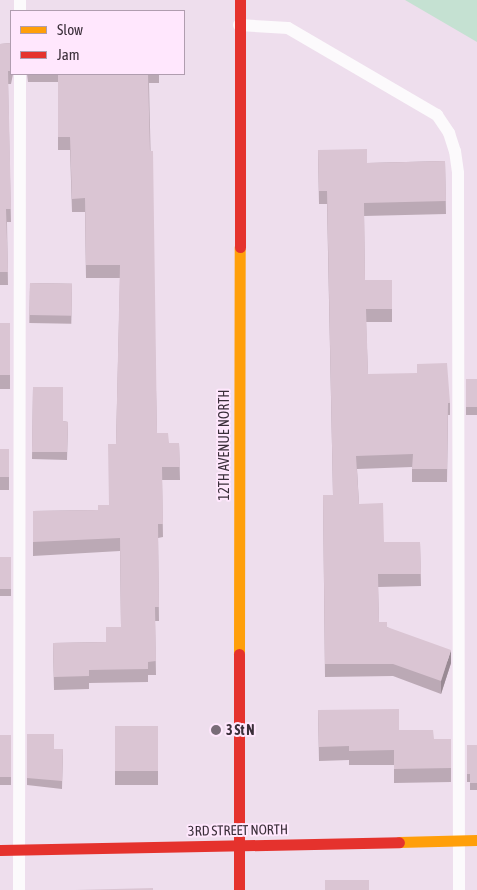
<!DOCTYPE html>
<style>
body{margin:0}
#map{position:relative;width:477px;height:890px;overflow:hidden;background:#eedeed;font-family:"Asap Condensed",sans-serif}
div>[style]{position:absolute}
.green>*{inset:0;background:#c5e1d2}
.lane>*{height:12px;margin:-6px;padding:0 6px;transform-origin:6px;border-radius:6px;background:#fcfafc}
.slow>*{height:11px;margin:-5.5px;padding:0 5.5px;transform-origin:5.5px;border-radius:5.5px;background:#ff9f0a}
.jam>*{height:11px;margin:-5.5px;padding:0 5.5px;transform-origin:5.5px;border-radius:5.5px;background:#e5322d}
.wall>*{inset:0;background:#bba9b5;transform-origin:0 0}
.shaded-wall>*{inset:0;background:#998a94}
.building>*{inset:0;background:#dac5d3;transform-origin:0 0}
.dots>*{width:14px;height:14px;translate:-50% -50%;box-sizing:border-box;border:2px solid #ffe7fd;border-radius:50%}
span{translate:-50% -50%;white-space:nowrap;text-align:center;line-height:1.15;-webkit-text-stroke:4px #ffe7fd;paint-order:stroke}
.street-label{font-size:14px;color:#3a2e39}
.poi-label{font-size:14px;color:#3a2e39;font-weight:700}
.left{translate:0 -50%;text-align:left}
.legend{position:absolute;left:10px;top:10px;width:175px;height:65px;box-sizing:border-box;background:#ffe7fd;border:1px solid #b09daf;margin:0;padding:6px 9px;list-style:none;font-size:15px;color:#3a2e39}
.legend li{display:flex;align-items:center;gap:10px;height:25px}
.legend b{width:25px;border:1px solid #b09daf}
</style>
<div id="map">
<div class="green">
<i style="clip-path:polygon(405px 0,477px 0,477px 42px)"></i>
</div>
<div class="lane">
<i style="left:20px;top:0;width:11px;rotate:90deg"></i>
<i style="left:239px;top:25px;width:49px;rotate:3.5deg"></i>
<i style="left:288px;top:28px;width:173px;rotate:30.3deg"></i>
<i style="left:437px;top:115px;width:22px;rotate:56deg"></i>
<i style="left:449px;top:133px;width:19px;rotate:72deg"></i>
<i style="left:455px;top:151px;width:22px;rotate:82deg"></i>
<i style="left:458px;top:173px;width:717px;rotate:89.92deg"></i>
<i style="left:19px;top:890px;width:816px;rotate:-89.93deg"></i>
</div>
<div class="slow">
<i style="left:239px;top:654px;width:407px;rotate:-89.9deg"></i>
<i style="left:399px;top:842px;width:78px;rotate:-1.5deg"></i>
</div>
<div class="jam">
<i style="left:240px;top:247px;width:247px;rotate:-90deg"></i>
<i style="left:0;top:850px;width:399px;rotate:-1.1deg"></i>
<i style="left:239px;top:890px;width:236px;rotate:-90deg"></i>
</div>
<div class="wall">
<i style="clip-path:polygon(11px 43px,11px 74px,13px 74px,11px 84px,8px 84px,11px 222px,7px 222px,8px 285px,0 285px,0 44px)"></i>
<i style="clip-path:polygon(27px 74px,159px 74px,159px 83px,149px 83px,157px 433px,169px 443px,179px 443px,180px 480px,162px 480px,163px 537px,158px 538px,159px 621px,155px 621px,156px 675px,148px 675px,148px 682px,89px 683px,89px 689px,54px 690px,53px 643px,106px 642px,121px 627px,120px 551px,33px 556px,33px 511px,98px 510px,109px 505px,116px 444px,120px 278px,86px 278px,85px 212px,72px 212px,70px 150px,58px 150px,58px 82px,28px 82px)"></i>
<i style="clip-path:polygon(318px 150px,367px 163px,445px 161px,446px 214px,364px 216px,365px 280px,392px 280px,392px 322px,366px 322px,368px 374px,450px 403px,450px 415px,448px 415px,447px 482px,412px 482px,412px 467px,357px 469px,359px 504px,384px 542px,420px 542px,421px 586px,378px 587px,379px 622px,387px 627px,451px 663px,441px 694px,393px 676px,325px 677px,323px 495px,333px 495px,327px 204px,319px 204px)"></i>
<i style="left:30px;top:283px;width:42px;height:40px;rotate:1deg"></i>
<i style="left:0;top:323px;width:10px;height:66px"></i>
<i style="left:466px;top:379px;width:11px;height:36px"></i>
<i style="clip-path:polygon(33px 387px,63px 421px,68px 422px,67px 460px,32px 459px)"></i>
<i style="left:0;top:449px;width:9px;height:41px"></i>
<i style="left:0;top:557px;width:11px;height:39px"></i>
<i style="clip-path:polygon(318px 710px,399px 730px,434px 739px,451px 739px,451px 782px,394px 783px,394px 765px,349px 765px,349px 760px,319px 761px)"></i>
<i style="left:115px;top:726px;width:43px;height:59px"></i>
<i style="clip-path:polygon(27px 734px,54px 749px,63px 749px,62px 789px,27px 785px)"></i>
<i style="left:0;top:735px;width:11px;height:50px"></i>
<i style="clip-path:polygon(467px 745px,477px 745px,477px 790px,470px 790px,470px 782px,467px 782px)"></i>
</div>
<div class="shaded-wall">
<i style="clip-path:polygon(451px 650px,451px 663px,441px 694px,441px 681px)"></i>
</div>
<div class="building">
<i style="clip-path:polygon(11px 43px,11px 71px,8px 71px,11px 209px,6px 209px,8px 272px,0 272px,0 44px)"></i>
<i style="clip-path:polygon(58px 74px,148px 74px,150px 151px,153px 151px,157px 433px,168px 433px,169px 443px,179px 443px,180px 467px,162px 467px,163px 524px,158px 524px,159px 607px,155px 607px,156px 661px,148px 662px,148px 669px,89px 670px,89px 676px,54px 677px,53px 643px,106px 642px,106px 627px,121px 627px,120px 538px,33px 542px,33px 511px,98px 510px,98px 505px,109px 505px,108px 444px,116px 444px,120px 265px,86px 265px,85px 198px,72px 199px,70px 137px,58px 137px)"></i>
<i style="clip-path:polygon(367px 149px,367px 163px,445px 161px,446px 201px,364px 203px,365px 280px,392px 280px,392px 309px,366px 309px,368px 374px,417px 373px,417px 364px,447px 363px,450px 403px,448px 403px,447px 469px,412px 469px,413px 454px,356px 456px,359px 504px,383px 503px,384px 542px,420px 542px,421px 574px,378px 574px,379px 622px,387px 622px,387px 627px,451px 650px,441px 681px,393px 664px,325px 664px,323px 495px,333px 495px,327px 191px,319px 191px,318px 150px)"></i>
<i style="left:30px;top:283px;width:42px;height:32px;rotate:1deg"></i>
<i style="left:0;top:323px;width:10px;height:52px"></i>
<i style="left:466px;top:379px;width:11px;height:28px"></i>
<i style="clip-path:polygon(33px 387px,63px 387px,63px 421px,68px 422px,67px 452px,32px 452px)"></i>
<i style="left:0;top:449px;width:9px;height:28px"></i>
<i style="left:0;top:557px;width:11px;height:32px"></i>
<i style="clip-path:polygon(399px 709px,399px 730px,433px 730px,434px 739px,451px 739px,451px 768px,394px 769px,394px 750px,349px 751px,349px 746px,319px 747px,318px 710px)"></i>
<i style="left:115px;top:726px;width:43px;height:45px"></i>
<i style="clip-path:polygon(27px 734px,54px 734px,54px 749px,63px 749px,62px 781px,27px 778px)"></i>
<i style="left:0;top:735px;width:11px;height:42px"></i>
<i style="clip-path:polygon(467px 745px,477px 745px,477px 783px,470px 783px,470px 774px,467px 774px)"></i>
<i style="left:369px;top:880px;width:10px;height:44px;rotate:90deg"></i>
<i style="clip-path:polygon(153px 888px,153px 890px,75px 890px)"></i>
</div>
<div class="dots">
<i style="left:216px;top:730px;background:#796c78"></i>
</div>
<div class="street-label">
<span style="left:224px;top:445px;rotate:-90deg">12TH AVENUE NORTH</span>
<span style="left:238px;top:830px;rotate:-1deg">3RD STREET NORTH</span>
</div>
<div class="poi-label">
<span class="left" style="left:226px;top:730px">3 St N</span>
</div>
<ul class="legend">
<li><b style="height:6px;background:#ff9f0a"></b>Slow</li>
<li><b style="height:6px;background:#e5322d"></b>Jam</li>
</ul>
</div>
